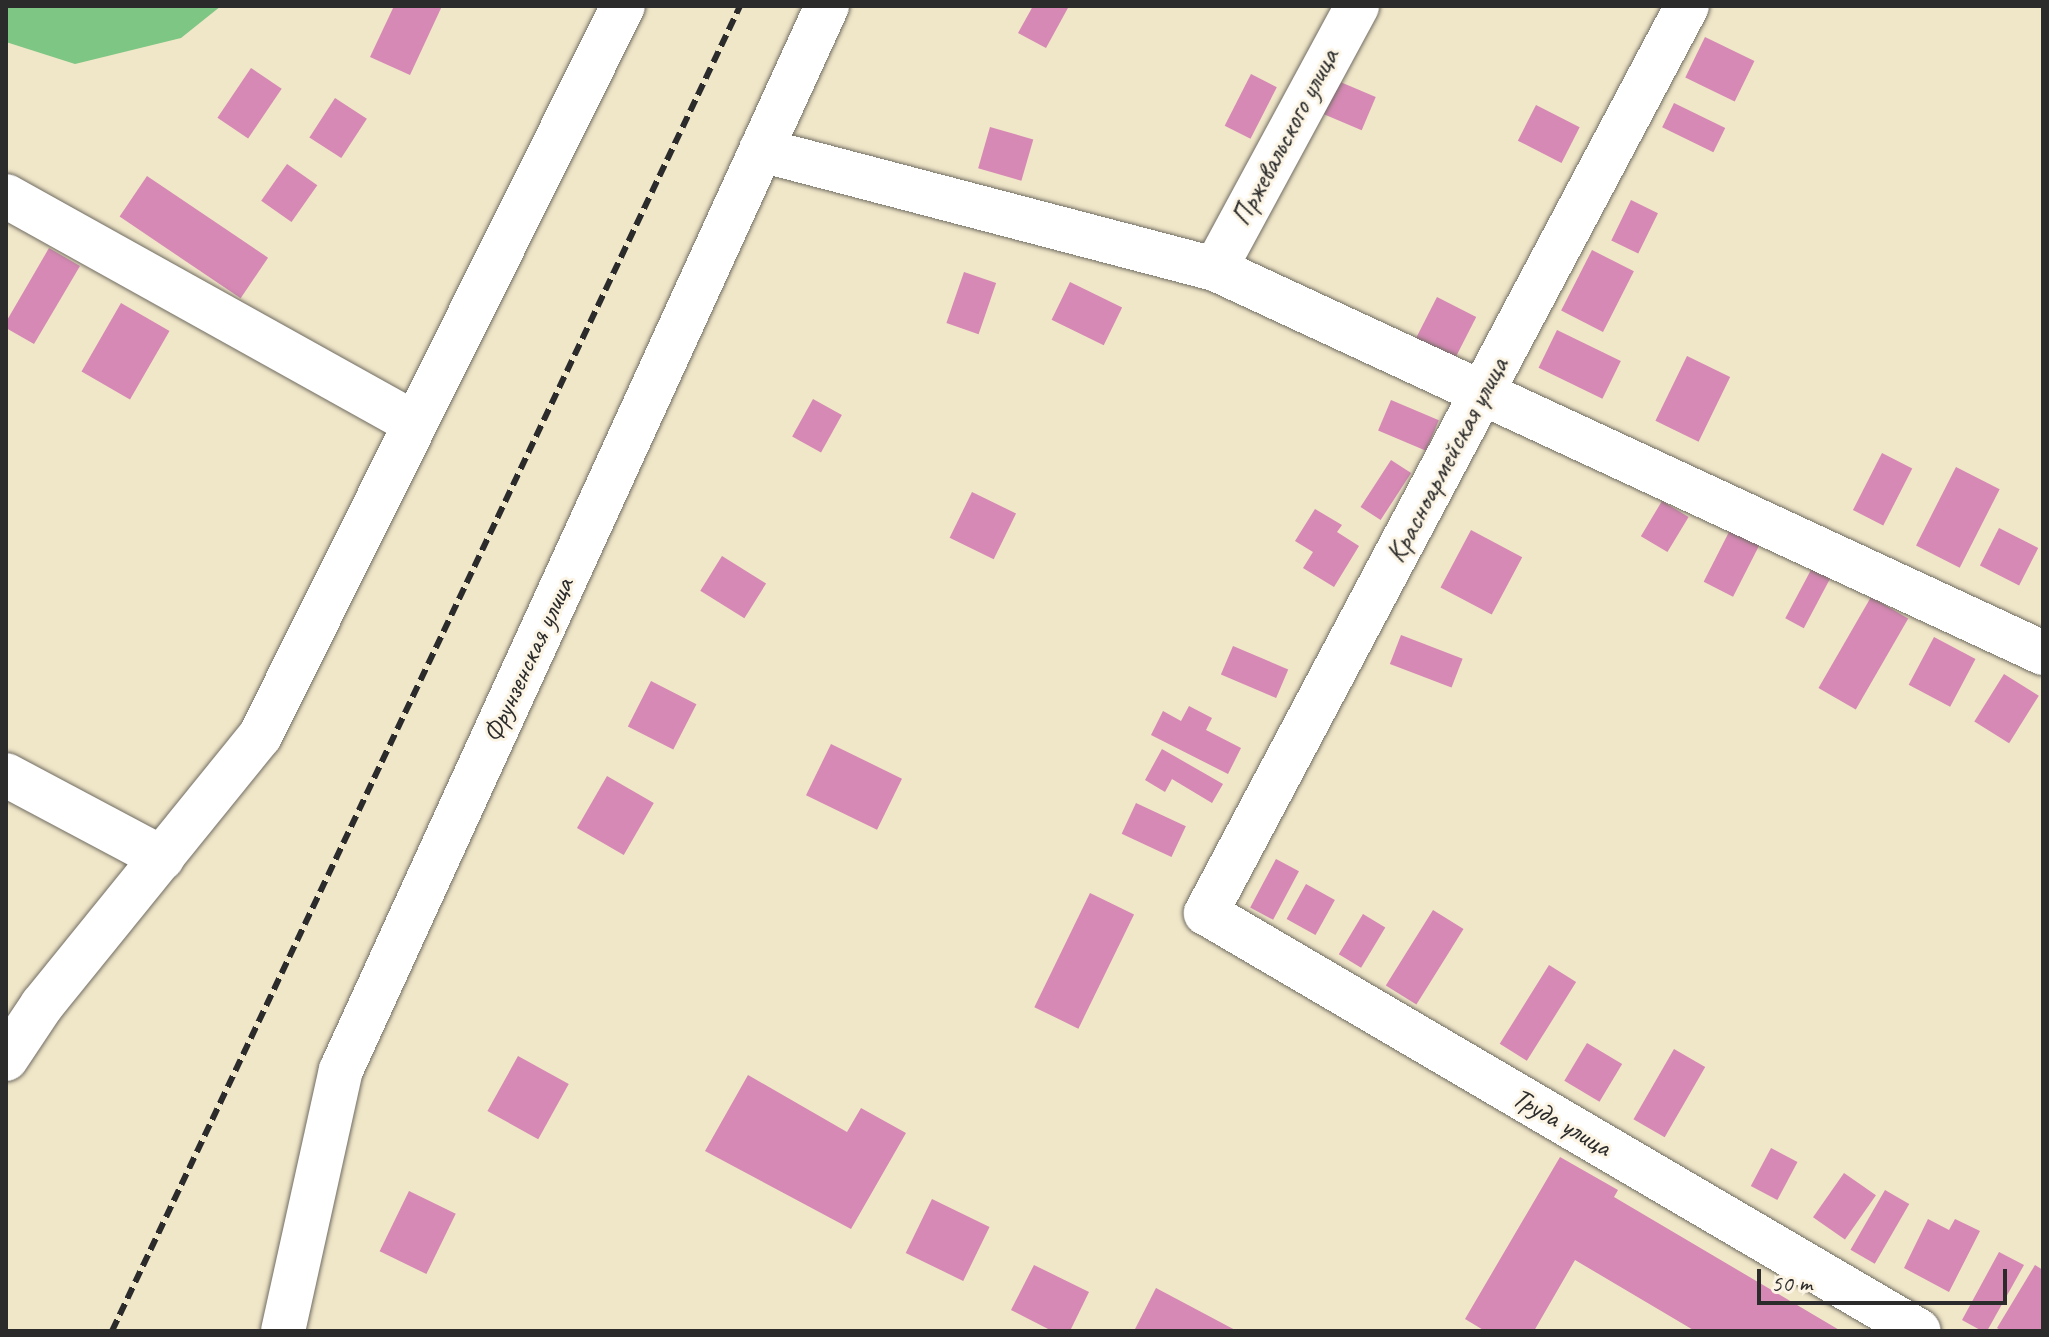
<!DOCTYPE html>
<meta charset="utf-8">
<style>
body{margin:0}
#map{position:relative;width:2049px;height:1337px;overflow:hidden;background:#f0e6c8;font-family:Caveat,sans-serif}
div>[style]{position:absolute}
.green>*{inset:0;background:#7dc683}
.building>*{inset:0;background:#d589b4;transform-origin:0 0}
.roads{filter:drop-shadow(0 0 2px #706c62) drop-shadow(0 0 2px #706c62)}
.minor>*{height:44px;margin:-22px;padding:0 22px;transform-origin:22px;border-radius:22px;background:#fff}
.rail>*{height:6px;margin-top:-3px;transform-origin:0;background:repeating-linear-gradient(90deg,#2b2b2b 0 12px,transparent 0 18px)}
span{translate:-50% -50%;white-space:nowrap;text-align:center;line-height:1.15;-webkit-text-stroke:6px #fcf5e5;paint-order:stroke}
.street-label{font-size:28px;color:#2b2b2b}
.frame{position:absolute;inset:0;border:8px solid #2b2b2b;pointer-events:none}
.scale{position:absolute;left:1757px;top:1269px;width:250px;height:36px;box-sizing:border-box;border:4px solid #2b2b2b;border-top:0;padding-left:10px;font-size:24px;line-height:28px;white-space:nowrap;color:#2b2b2b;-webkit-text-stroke:6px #fcf5e5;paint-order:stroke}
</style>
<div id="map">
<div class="green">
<i style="clip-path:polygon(6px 6px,221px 6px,181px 38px,75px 64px,6px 42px)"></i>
</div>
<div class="building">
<i style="clip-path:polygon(394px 6px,442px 6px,410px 75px,370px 57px)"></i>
<i style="clip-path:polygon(1033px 6px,1069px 6px,1046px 48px,1018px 33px)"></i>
<i style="left:1705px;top:37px;width:55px;height:45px;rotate:26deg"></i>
<i style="left:251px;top:68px;width:37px;height:60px;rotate:34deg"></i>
<i style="left:1251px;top:74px;width:29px;height:58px;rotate:27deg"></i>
<i style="left:1338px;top:81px;width:41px;height:36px;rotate:23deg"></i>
<i style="left:335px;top:98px;width:38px;height:47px;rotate:33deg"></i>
<i style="left:1674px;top:103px;width:57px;height:27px;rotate:26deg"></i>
<i style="left:1536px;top:105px;width:49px;height:40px;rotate:27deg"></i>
<i style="left:990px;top:127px;width:45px;height:43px;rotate:16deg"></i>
<i style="left:287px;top:164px;width:37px;height:45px;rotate:35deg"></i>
<i style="left:147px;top:176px;width:146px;height:49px;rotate:34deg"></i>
<i style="left:1631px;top:200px;width:30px;height:45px;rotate:26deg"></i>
<i style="clip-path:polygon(49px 248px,80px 266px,34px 344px,6px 328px,6px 322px)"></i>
<i style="left:1592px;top:250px;width:47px;height:68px;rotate:27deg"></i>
<i style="left:964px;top:272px;width:34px;height:54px;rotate:19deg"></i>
<i style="left:1070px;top:282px;width:58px;height:42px;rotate:26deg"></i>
<i style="left:1437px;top:297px;width:44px;height:52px;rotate:27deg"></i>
<i style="left:121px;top:303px;width:56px;height:79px;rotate:30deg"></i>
<i style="left:1557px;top:330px;width:71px;height:42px;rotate:26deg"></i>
<i style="left:1687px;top:356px;width:48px;height:72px;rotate:26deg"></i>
<i style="left:813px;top:399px;width:33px;height:43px;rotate:29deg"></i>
<i style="left:1391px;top:400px;width:52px;height:33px;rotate:23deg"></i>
<i style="left:1882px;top:453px;width:34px;height:64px;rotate:27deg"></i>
<i style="left:1391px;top:460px;width:24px;height:56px;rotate:33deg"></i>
<i style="left:1956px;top:467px;width:49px;height:88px;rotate:27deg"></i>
<i style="left:972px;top:492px;width:49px;height:51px;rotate:26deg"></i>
<i style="left:1662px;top:501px;width:31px;height:41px;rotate:31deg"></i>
<i style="clip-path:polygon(1315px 509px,1342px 525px,1337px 532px,1359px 546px,1334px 587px,1303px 568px,1313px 552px,1295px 541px)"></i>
<i style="left:1999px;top:528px;width:44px;height:42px;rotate:27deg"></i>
<i style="left:1471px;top:530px;width:58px;height:65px;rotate:28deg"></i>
<i style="left:1730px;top:530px;width:33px;height:58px;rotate:27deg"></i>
<i style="left:722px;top:556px;width:52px;height:41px;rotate:32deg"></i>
<i style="left:1812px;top:568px;width:21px;height:57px;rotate:28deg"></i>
<i style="left:1871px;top:597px;width:43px;height:105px;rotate:30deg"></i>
<i style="left:1401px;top:635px;width:66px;height:31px;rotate:21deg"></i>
<i style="left:1934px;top:637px;width:47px;height:54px;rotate:28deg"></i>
<i style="left:1233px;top:646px;width:60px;height:31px;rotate:23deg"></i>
<i style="left:2004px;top:674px;width:41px;height:56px;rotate:32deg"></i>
<i style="left:651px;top:681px;width:51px;height:51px;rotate:27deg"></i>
<i style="clip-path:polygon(1189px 706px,1212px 718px,1206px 730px,1241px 748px,1228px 774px,1151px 735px,1163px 711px,1181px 721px)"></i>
<i style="left:831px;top:744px;width:79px;height:57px;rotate:26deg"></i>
<i style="clip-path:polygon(1162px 749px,1223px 784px,1212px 803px,1172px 779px,1165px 792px,1145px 780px)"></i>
<i style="left:607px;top:776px;width:54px;height:60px;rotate:30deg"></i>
<i style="left:1136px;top:803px;width:55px;height:34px;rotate:25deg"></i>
<i style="left:1276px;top:859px;width:26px;height:55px;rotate:28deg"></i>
<i style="left:1306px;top:884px;width:33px;height:40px;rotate:29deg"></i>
<i style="left:1090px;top:893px;width:49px;height:127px;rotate:26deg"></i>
<i style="left:1433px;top:910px;width:36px;height:89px;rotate:32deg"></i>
<i style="left:1363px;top:914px;width:26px;height:47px;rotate:31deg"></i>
<i style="left:1549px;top:965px;width:32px;height:93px;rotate:32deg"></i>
<i style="left:1587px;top:1043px;width:41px;height:44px;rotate:31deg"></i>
<i style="left:1674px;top:1049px;width:36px;height:81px;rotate:30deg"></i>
<i style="left:518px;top:1056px;width:58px;height:63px;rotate:29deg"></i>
<i style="clip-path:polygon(748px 1075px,847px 1132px,861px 1108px,906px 1133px,851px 1229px,705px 1151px)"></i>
<i style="left:1771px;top:1148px;width:30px;height:43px;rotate:28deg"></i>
<i style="clip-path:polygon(1560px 1157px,1618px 1190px,1614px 1197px,1841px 1331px,1695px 1331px,1575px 1260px,1534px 1331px,1485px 1331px,1465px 1319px)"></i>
<i style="left:1844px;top:1173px;width:39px;height:54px;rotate:35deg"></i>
<i style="left:1885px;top:1190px;width:28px;height:69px;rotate:30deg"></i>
<i style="left:409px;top:1191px;width:52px;height:67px;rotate:26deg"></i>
<i style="left:932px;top:1199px;width:64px;height:60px;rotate:26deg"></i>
<i style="clip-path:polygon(1928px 1219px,1949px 1230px,1955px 1219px,1980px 1231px,1949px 1292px,1904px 1268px)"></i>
<i style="clip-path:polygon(1999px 1252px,2024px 1265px,1987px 1331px,1982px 1331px,1962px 1320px)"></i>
<i style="clip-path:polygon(1034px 1265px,1089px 1292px,1070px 1331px,1052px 1331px,1011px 1310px)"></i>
<i style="clip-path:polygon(2035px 1265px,2043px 1270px,2043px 1331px,2002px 1331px,1997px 1328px)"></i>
<i style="clip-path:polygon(1156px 1288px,1237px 1331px,1134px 1331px)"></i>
</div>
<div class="roads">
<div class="minor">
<i style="left:1687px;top:6px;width:1027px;rotate:117.94deg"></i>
<i style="left:1206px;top:913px;width:826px;rotate:30.38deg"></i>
<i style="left:761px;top:150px;width:469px;rotate:14.7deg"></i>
<i style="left:1215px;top:269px;width:913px;rotate:24.88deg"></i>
<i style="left:6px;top:196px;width:467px;rotate:29.1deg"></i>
<i style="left:1215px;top:269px;width:299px;rotate:-61.6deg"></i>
<i style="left:6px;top:775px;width:177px;rotate:28deg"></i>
<i style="left:6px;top:1059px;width:65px;rotate:-56.3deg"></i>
<i style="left:42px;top:1005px;width:346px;rotate:-51deg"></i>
<i style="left:260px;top:736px;width:815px;rotate:-63.56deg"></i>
<i style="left:283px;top:1331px;width:267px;rotate:-77.5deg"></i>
<i style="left:341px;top:1070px;width:1170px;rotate:-65.45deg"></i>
</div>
</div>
<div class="rail">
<i style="left:112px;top:1331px;width:1466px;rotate:-64.64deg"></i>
</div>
<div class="street-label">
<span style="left:1285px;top:137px;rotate:-62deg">Пржевальского улица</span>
<span style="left:1447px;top:460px;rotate:-62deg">Красноармейская улица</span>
<span style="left:528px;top:660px;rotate:-65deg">Фрунзенская улица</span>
<span style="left:1562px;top:1122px;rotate:30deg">Труда улица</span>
</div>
<div class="frame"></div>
<div class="scale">50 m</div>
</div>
